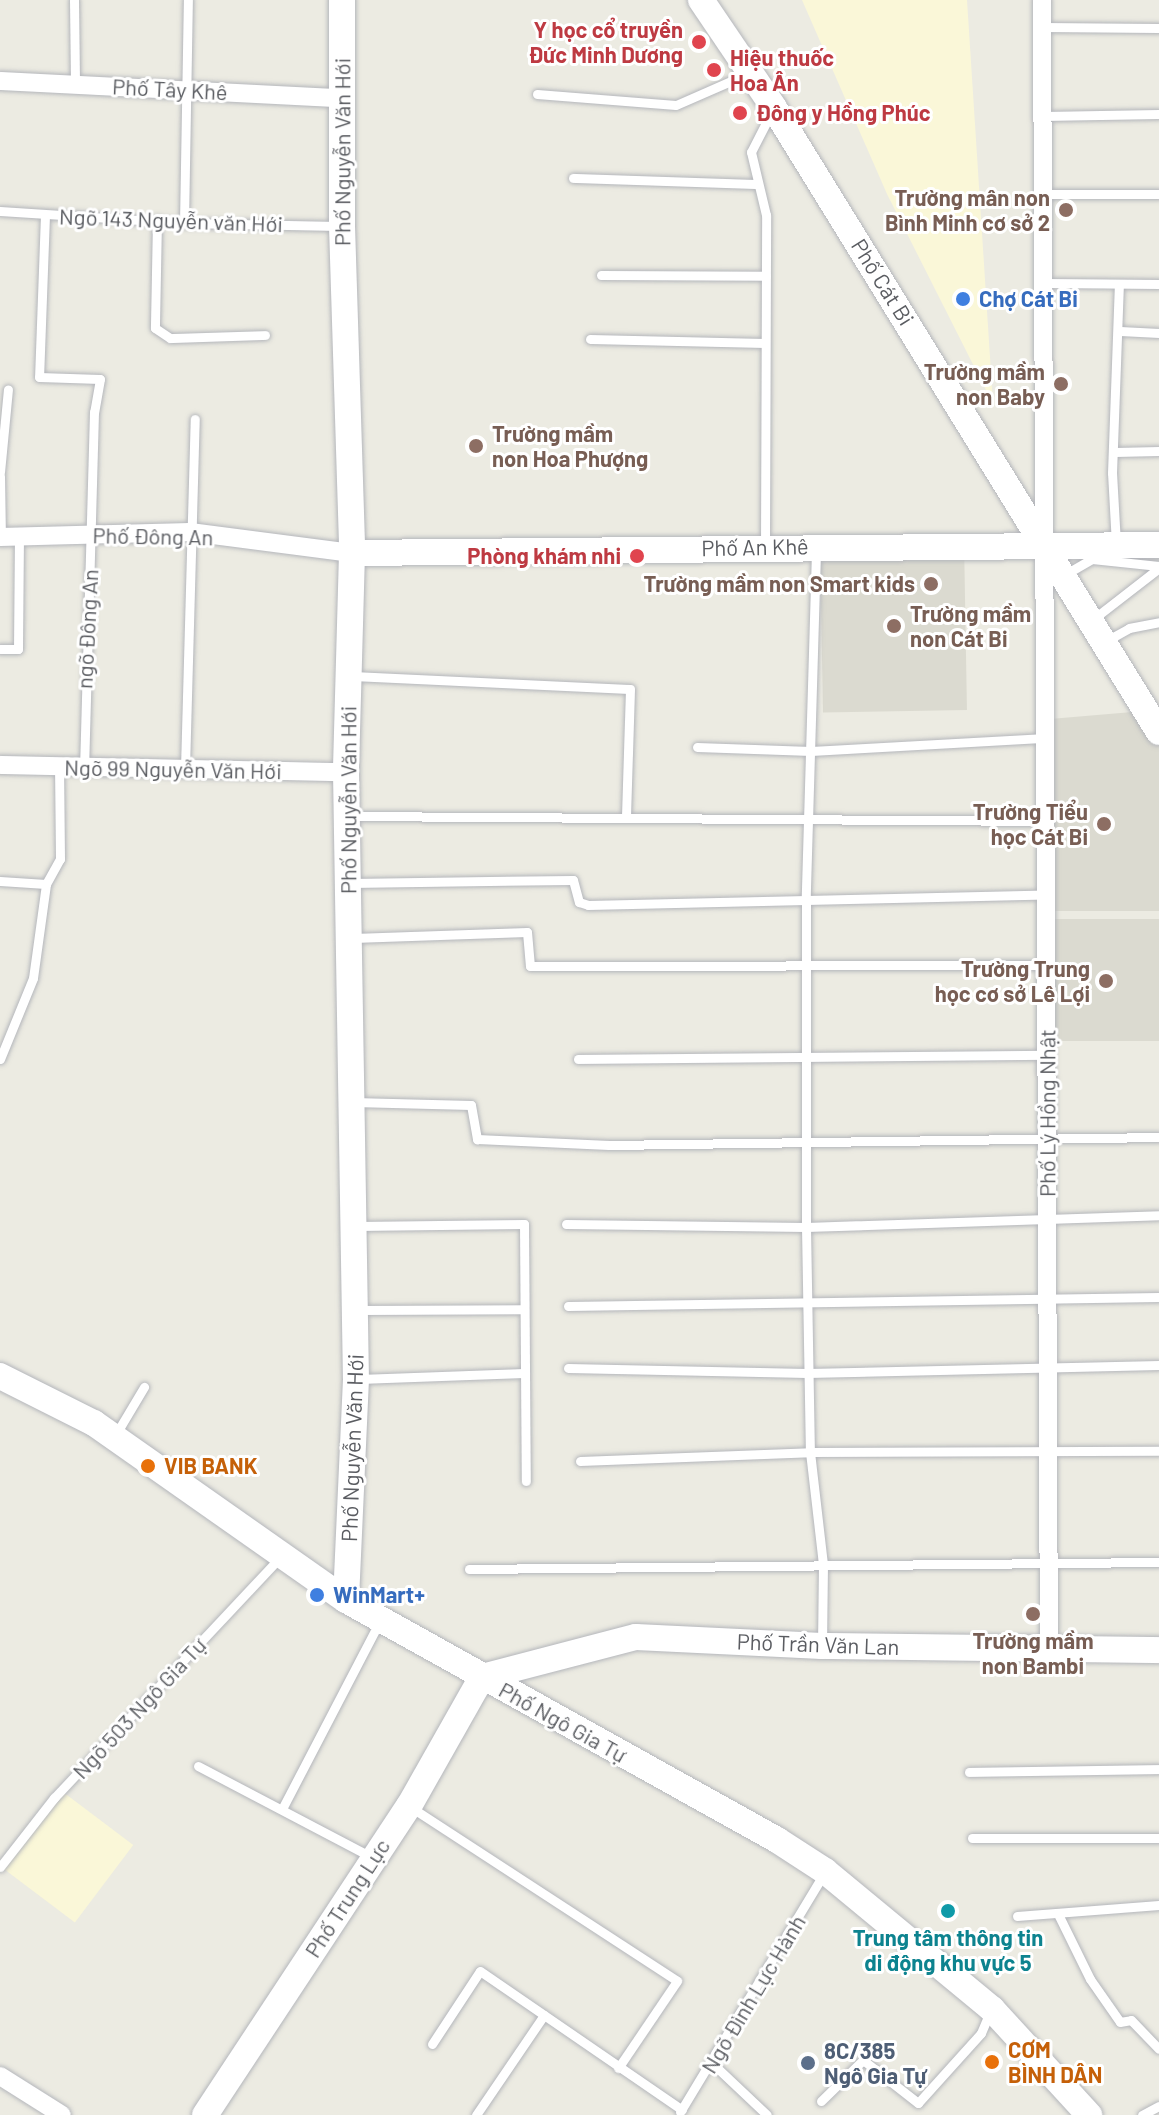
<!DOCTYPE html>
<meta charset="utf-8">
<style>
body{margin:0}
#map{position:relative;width:1159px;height:2115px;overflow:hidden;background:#ecebe2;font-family:Barlow,sans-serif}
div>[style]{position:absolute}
.commercial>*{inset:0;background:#faf7d8;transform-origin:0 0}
.education>*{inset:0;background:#dbdad0;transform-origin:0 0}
.roads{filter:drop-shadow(0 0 2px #b4b6bb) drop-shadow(0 0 2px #b4b6bb)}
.lane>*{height:9px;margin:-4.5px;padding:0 4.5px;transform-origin:4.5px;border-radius:4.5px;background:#fff}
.street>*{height:18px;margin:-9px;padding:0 9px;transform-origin:9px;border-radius:9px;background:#fff}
.secondary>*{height:26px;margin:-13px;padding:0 13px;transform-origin:13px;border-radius:13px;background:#fff}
.dots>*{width:22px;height:22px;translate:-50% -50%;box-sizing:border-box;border:4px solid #fff;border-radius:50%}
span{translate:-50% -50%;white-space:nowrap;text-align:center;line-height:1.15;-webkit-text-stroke:6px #fff;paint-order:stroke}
.health-label{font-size:22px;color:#be3a42;font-weight:700}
.right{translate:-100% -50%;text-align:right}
.left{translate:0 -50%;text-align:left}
.street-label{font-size:22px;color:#5a5c61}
.education-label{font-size:22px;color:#785e54;font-weight:700}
.shop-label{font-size:22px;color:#366cbe;font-weight:700}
.food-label{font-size:22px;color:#c56008;font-weight:700}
.culture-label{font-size:22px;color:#0d838f;font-weight:700}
.service-label{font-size:22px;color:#4e5e75;font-weight:700}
</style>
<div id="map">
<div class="commercial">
<i style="clip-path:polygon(802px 0,967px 0,993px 404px,887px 194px)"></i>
<i style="left:59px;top:1789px;width:93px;height:97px;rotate:37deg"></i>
</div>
<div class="education">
<i style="left:964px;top:540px;width:170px;height:144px;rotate:89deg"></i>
<i style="clip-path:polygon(1144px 711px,1159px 736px,1159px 911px,1049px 911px,1050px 719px)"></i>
<i style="left:1159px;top:919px;width:122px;height:104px;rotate:90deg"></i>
</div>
<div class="roads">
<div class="lane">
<i style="left:74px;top:0;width:85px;rotate:89.3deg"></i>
<i style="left:1042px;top:27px;width:117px;rotate:0.5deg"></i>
<i style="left:537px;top:94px;width:139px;rotate:4.5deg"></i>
<i style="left:676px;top:105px;width:77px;rotate:-23.6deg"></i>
<i style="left:1043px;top:116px;width:116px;rotate:-1deg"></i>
<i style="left:573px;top:178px;width:185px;rotate:1.9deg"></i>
<i style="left:1043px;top:194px;width:116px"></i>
<i style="left:0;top:211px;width:184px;rotate:3.7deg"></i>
<i style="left:184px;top:223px;width:155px;rotate:1.1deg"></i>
<i style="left:45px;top:215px;width:162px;rotate:92.1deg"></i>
<i style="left:39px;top:377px;width:61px;rotate:1.9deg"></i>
<i style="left:100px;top:379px;width:34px;rotate:100deg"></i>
<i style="left:94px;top:412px;width:355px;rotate:91.6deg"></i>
<i style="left:157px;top:220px;width:108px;rotate:91.1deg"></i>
<i style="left:155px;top:328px;width:18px;rotate:34deg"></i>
<i style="left:170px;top:338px;width:95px;rotate:-1.8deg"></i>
<i style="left:184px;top:223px;width:223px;rotate:-89deg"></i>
<i style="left:601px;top:275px;width:165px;rotate:0.3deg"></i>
<i style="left:1044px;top:283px;width:115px;rotate:0.5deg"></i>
<i style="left:1120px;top:331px;width:39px;rotate:3deg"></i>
<i style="left:590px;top:339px;width:175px;rotate:1.3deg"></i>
<i style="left:1115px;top:452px;width:44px;rotate:-1.3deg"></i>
<i style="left:0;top:472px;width:83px;rotate:-84.5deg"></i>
<i style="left:0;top:476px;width:61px;rotate:89.1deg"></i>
<i style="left:1116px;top:544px;width:71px;rotate:-93.2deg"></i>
<i style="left:1112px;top:473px;width:189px;rotate:-87.9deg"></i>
<i style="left:765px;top:547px;width:332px;rotate:-89.8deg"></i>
<i style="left:766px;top:215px;width:65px;rotate:-103.4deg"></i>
<i style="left:751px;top:152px;width:44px;rotate:-62.9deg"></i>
<i style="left:816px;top:551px;width:347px;rotate:91.7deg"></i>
<i style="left:806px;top:898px;width:329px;rotate:90deg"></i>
<i style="left:806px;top:1227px;width:225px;rotate:89deg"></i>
<i style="left:810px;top:1452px;width:113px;rotate:83.4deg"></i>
<i style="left:823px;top:1564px;width:79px;rotate:90.7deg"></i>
<i style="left:1064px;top:575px;width:32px;rotate:-30deg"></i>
<i style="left:1092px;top:559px;width:67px;rotate:6deg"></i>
<i style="left:1092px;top:620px;width:85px;rotate:-37.8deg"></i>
<i style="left:1106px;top:641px;width:26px;rotate:-29deg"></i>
<i style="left:1129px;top:628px;width:31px;rotate:-11deg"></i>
<i style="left:0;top:649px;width:18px"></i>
<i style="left:18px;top:649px;width:113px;rotate:-89.5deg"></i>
<i style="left:352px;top:676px;width:278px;rotate:2.7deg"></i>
<i style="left:630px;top:689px;width:128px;rotate:91.8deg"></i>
<i style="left:697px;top:747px;width:114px;rotate:2deg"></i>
<i style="left:811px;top:751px;width:235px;rotate:-3.2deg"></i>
<i style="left:185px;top:768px;width:349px;rotate:-88.4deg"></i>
<i style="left:350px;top:816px;width:696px;rotate:0.41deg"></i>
<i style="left:0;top:881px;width:46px;rotate:3.7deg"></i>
<i style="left:350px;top:883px;width:223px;rotate:-0.8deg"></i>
<i style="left:573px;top:880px;width:23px;rotate:75deg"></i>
<i style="left:579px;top:902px;width:9px;rotate:18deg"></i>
<i style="left:588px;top:905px;width:458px;rotate:-1.3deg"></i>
<i style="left:353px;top:938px;width:174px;rotate:-2deg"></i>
<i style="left:527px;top:932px;width:34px;rotate:85deg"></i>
<i style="left:530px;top:966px;width:516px;rotate:-0.11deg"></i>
<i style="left:0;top:1059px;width:87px;rotate:-67.8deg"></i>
<i style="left:33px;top:978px;width:95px;rotate:-82.1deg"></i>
<i style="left:46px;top:884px;width:29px;rotate:-61deg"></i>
<i style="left:60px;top:859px;width:91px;rotate:-90.6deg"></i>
<i style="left:578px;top:1059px;width:469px;rotate:-0.5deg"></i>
<i style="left:353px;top:1102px;width:118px;rotate:1.5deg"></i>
<i style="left:471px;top:1105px;width:35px;rotate:80deg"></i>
<i style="left:477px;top:1139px;width:132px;rotate:2.6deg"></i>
<i style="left:609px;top:1145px;width:550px;rotate:-0.83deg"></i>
<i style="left:566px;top:1224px;width:240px;rotate:0.7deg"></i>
<i style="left:806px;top:1227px;width:353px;rotate:-1.9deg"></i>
<i style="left:356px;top:1226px;width:168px;rotate:-0.7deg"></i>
<i style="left:524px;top:1224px;width:257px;rotate:89.6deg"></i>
<i style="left:568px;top:1306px;width:591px;rotate:-0.87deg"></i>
<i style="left:359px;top:1310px;width:165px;rotate:-0.3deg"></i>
<i style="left:568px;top:1368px;width:239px;rotate:1.2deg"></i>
<i style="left:807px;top:1373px;width:352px;rotate:-1.3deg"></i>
<i style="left:359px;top:1379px;width:165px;rotate:-2.1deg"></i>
<i style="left:116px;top:1434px;width:55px;rotate:-59.2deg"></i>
<i style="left:580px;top:1461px;width:230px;rotate:-2.2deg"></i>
<i style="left:810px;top:1452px;width:349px;rotate:-0.2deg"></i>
<i style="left:469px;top:1569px;width:690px;rotate:-0.58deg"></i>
<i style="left:198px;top:1766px;width:198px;rotate:27.7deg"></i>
<i style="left:969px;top:1772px;width:190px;rotate:-0.9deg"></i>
<i style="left:412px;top:1808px;width:316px;rotate:33.1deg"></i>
<i style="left:677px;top:1981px;width:105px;rotate:124.1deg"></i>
<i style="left:282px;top:1809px;width:210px;rotate:-62.5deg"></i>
<i style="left:972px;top:1838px;width:187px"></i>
<i style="left:0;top:1867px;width:88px;rotate:-52deg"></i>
<i style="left:54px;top:1798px;width:329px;rotate:-46.8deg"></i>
<i style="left:1058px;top:1914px;width:72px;rotate:63.8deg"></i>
<i style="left:1090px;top:1979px;width:52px;rotate:55.1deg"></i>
<i style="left:1120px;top:2022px;width:11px;rotate:-10deg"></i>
<i style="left:1131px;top:2020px;width:40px;rotate:46deg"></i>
<i style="left:1017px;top:1916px;width:142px;rotate:-4.4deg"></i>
<i style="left:432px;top:2044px;width:87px;rotate:-56.7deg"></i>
<i style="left:480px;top:1971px;width:245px;rotate:34.5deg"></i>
<i style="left:713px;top:2064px;width:74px;rotate:43.4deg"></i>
<i style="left:821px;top:2101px;width:59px;rotate:-44.3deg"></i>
<i style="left:863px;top:2060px;width:70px;rotate:38deg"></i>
<i style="left:918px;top:2103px;width:94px;rotate:-48deg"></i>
<i style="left:981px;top:2033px;width:23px;rotate:-67deg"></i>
<i style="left:680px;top:2112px;width:277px;rotate:-58.9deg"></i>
<i style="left:476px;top:2115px;width:121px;rotate:-55.8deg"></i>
<i style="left:1142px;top:2115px;width:19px;rotate:-28deg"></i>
</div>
<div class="street">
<i style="left:1042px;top:0;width:1649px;rotate:89.76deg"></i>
<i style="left:0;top:81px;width:341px;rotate:2.9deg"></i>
<i style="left:0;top:537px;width:190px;rotate:-1.5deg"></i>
<i style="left:190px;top:532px;width:163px;rotate:7.4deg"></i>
<i style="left:0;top:765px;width:346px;rotate:1.2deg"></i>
<i style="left:0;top:2076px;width:73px;rotate:32.2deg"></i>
</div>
<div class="secondary">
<i style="left:342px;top:0;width:226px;rotate:90deg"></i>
<i style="left:342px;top:226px;width:327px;rotate:88.2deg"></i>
<i style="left:352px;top:553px;width:219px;rotate:91.6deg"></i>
<i style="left:346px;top:772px;width:607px;rotate:89.06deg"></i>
<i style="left:356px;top:1379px;width:221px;rotate:92.6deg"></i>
<i style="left:701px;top:0;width:130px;rotate:55.9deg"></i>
<i style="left:774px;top:108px;width:733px;rotate:58.33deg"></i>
<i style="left:352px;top:553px;width:807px;rotate:-0.57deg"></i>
<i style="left:0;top:1376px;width:105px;rotate:26.6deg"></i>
<i style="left:94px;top:1423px;width:308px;rotate:35.1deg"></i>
<i style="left:346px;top:1600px;width:493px;rotate:29.1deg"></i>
<i style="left:777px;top:1840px;width:57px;rotate:32.9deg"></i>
<i style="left:825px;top:1871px;width:217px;rotate:39.6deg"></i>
<i style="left:992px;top:2009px;width:144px;rotate:47.5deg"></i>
<i style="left:205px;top:2115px;width:370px;rotate:-56.6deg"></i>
<i style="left:409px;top:1806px;width:148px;rotate:-60.5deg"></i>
<i style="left:482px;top:1677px;width:159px;rotate:-14.6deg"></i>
<i style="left:636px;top:1637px;width:186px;rotate:2.8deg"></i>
<i style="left:822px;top:1646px;width:337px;rotate:0.7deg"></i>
</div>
</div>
<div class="dots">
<i style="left:699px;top:42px;background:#e0444e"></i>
<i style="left:714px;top:70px;background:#e0444e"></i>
<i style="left:740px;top:113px;background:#e0444e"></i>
<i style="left:1066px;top:210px;background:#8d6e63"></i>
<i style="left:963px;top:299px;background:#3f7fe0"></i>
<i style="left:1061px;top:384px;background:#8d6e63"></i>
<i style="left:476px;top:446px;background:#8d6e63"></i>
<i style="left:637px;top:556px;background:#e0444e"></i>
<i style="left:931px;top:584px;background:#8d6e63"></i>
<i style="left:894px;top:626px;background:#8d6e63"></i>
<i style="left:1104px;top:824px;background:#8d6e63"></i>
<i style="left:1106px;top:981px;background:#8d6e63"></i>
<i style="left:148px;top:1466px;background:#e8710a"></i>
<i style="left:317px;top:1595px;background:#3f7fe0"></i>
<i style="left:1033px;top:1614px;background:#8d6e63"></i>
<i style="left:948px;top:1911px;background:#0f9aa8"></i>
<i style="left:992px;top:2062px;background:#e8710a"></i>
<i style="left:808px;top:2063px;background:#5c6f8a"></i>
</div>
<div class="health-label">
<span class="right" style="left:683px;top:42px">Y học cổ truyền<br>Đức Minh Dương</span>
<span class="left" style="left:730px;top:70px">Hiệu thuốc<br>Hoa Ân</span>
<span class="left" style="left:756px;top:113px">Đông y Hồng Phúc</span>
<span class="right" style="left:621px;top:556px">Phòng khám nhi</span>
</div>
<div class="street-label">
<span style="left:170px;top:89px;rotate:3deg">Phố Tây Khê</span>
<span style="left:342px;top:152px;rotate:-90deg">Phố Nguyễn Văn Hới</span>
<span style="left:171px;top:220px;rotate:2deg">Ngõ 143 Nguyễn văn Hới</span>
<span style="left:883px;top:282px;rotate:58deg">Phố Cát Bi</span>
<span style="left:153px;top:536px;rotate:1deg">Phố Đông An</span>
<span style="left:755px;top:547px;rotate:-1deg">Phố An Khê</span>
<span style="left:87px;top:629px;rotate:-87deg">ngõ Đông An</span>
<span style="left:173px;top:769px;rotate:1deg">Ngõ 99 Nguyễn Văn Hới</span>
<span style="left:348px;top:800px;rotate:-90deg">Phố Nguyễn Văn Hới</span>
<span style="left:1047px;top:1113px;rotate:-90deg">Phố Lý Hồng Nhật</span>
<span style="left:352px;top:1448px;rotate:-88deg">Phố Nguyễn Văn Hới</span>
<span style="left:818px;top:1644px;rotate:2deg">Phố Trần Văn Lan</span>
<span style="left:139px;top:1708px;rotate:-47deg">Ngõ 503 Ngô Gia Tự</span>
<span style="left:563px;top:1722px;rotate:29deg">Phố Ngô Gia Tự</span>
<span style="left:347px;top:1898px;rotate:-57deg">Phố Trung Lực</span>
<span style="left:753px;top:1994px;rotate:-59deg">Ngõ Đình Lực Hành</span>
</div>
<div class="education-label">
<span class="right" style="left:1050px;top:210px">Trường mân non<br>Bình Minh cơ sở 2</span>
<span class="right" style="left:1045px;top:384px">Trường mầm<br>non Baby</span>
<span class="left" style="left:492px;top:446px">Trường mầm<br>non Hoa Phượng</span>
<span class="right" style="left:915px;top:584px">Trường mầm non Smart kids</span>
<span class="left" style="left:910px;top:626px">Trường mầm<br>non Cát Bi</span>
<span class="right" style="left:1088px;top:824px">Trường Tiểu<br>học Cát Bi</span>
<span class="right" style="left:1090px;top:981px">Trường Trung<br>học cơ sở Lê Lợi</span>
<span style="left:1033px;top:1653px">Trường mầm<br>non Bambi</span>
</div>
<div class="shop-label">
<span class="left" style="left:979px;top:299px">Chợ Cát Bi</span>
<span class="left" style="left:333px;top:1595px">WinMart+</span>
</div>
<div class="food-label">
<span class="left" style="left:164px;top:1466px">VIB BANK</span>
<span class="left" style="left:1008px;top:2062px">CƠM<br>BÌNH DÂN</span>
</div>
<div class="culture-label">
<span style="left:948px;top:1950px">Trung tâm thông tin<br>di động khu vực 5</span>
</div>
<div class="service-label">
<span class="left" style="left:824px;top:2063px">8C/385<br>Ngô Gia Tự</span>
</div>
</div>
